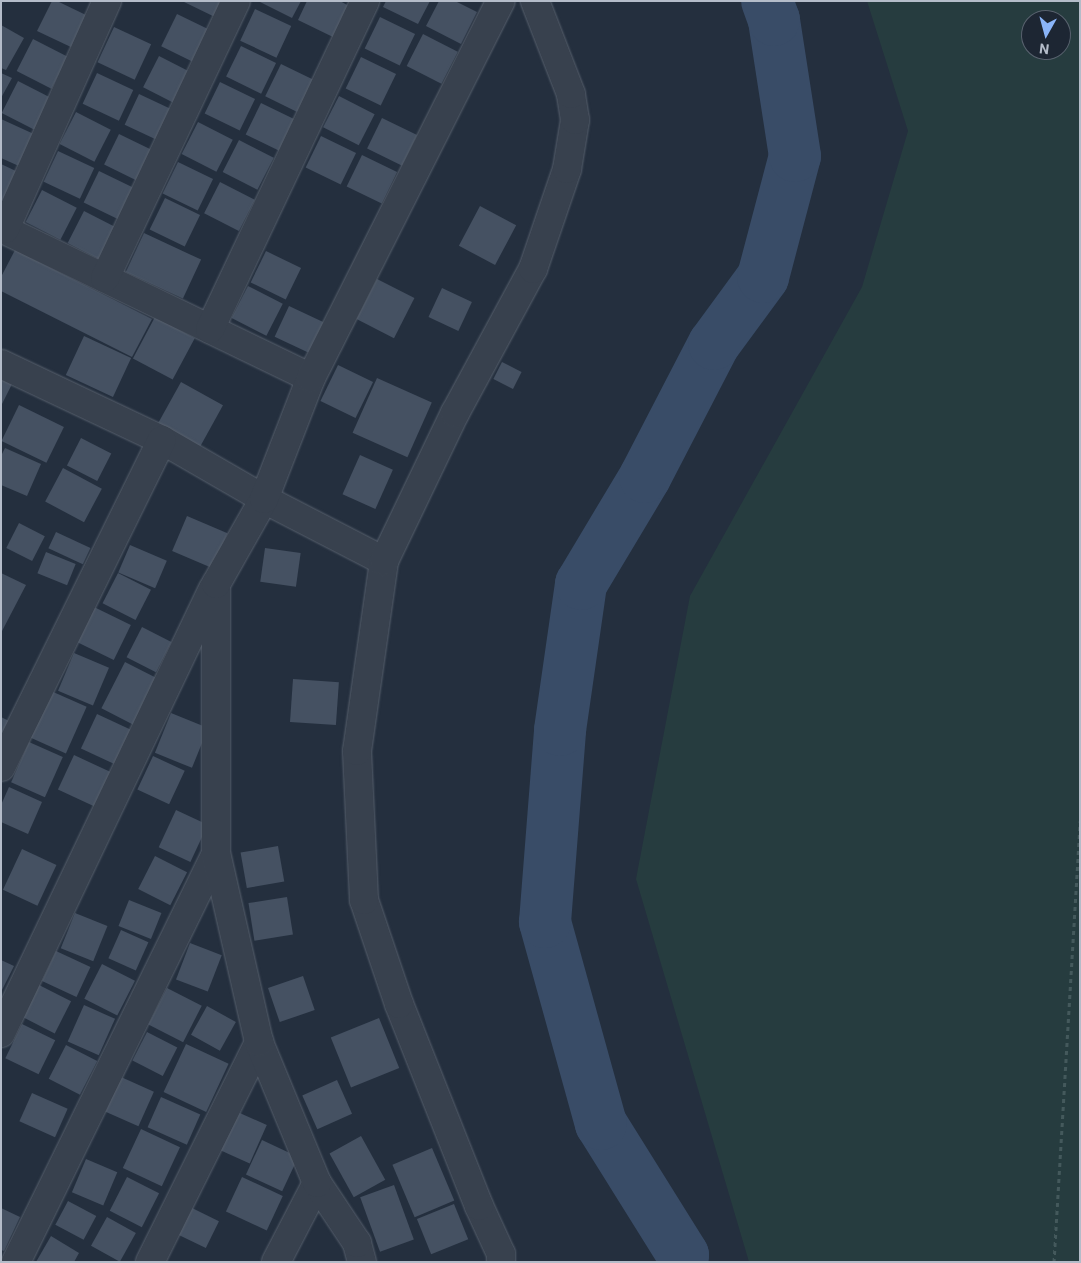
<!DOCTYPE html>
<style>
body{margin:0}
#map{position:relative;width:1081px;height:1263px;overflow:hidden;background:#242f3e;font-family:Roboto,sans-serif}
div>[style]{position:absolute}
.green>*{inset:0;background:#263c3f}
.river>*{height:52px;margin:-26px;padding:0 26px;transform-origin:26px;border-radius:26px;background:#394c67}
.building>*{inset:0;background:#455162;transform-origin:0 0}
.path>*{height:3px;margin-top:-1.5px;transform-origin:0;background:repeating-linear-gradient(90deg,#44595c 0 4px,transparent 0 8px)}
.roads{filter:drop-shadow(0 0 1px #565f6c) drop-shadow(0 0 1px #565f6c)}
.street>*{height:28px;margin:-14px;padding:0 14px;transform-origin:14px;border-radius:14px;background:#38414e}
span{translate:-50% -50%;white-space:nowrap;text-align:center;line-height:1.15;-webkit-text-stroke:4px #1d2633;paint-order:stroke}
.frame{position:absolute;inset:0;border:2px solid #b4bcc9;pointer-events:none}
.north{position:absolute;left:1021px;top:10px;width:50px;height:50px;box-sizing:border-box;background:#1d2633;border:1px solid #59626f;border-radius:50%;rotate:187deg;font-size:14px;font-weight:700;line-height:20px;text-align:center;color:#b4bcc9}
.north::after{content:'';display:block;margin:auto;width:18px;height:22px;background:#8ab4f8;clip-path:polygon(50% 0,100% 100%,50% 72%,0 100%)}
</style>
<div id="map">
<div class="green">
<i style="clip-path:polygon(evenodd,867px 1px,1080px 1px,1080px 1262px,749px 1262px,636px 879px,690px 596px,862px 287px,908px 131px,867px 1px,1031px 20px,1061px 20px,1061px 50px,1031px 50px,1031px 20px)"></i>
</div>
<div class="river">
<i style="left:682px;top:1262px;width:7px;rotate:-82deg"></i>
<i style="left:683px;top:1255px;width:155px;rotate:-122deg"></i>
<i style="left:601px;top:1124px;width:210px;rotate:-105.5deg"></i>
<i style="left:545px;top:922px;width:193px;rotate:-85.5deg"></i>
<i style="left:560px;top:730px;width:148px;rotate:-81.8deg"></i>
<i style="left:581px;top:584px;width:125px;rotate:-59.1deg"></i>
<i style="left:645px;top:477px;width:150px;rotate:-62.6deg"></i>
<i style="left:714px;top:344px;width:83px;rotate:-53.8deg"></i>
<i style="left:763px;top:277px;width:125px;rotate:-75.2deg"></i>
<i style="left:795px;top:156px;width:138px;rotate:-98.8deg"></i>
<i style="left:774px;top:20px;width:20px;rotate:-110deg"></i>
</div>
<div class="building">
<i style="clip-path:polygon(52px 1px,57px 1px,88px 16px,73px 48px,37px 31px)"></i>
<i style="clip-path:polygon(182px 1px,226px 1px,217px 18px)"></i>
<i style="clip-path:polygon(258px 1px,301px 1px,292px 18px)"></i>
<i style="clip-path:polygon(307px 1px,340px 1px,349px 6px,333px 37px,298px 20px)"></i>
<i style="clip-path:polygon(386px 1px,430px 1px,418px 24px,383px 7px)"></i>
<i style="clip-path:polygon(439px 1px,455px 1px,477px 12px,461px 44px,426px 26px)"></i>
<i style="left:255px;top:9px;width:40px;height:35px;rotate:25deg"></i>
<i style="left:177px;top:14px;width:39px;height:36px;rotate:26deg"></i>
<i style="left:380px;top:17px;width:39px;height:35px;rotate:26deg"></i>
<i style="clip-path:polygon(1px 25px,24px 38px,6px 70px,1px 68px)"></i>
<i style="left:114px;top:27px;width:41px;height:39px;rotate:25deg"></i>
<i style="left:423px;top:34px;width:39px;height:36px;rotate:27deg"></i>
<i style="left:33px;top:39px;width:39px;height:36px;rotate:27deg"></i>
<i style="left:241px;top:46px;width:39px;height:34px;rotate:26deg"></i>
<i style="left:159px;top:56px;width:39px;height:35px;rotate:27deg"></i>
<i style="left:361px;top:57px;width:39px;height:35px;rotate:26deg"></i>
<i style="left:281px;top:64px;width:39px;height:36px;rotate:26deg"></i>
<i style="clip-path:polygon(1px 73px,12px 78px,1px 98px)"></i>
<i style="left:97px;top:73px;width:40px;height:34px;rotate:25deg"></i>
<i style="left:18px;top:81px;width:39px;height:36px;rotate:27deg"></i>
<i style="left:220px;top:82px;width:39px;height:35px;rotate:26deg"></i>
<i style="left:139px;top:94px;width:40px;height:34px;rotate:25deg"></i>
<i style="left:339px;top:96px;width:40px;height:35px;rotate:27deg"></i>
<i style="left:261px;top:103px;width:39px;height:35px;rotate:26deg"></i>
<i style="left:76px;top:112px;width:39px;height:36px;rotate:27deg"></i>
<i style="left:382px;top:118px;width:39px;height:34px;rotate:26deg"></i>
<i style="clip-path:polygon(1px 119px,36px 135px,21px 167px,1px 158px)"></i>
<i style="left:198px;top:122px;width:39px;height:36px;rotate:27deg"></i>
<i style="left:119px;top:134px;width:39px;height:34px;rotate:26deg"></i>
<i style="left:321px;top:136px;width:39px;height:35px;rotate:26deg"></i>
<i style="left:239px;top:140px;width:39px;height:36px;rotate:27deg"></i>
<i style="left:58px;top:151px;width:40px;height:34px;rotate:25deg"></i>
<i style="left:362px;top:155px;width:39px;height:35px;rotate:26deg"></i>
<i style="left:178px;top:162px;width:39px;height:35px;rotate:26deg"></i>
<i style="clip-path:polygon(1px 164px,18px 172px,1px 205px)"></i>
<i style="left:99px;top:171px;width:39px;height:35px;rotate:26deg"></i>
<i style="left:220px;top:182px;width:39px;height:35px;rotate:27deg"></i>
<i style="left:42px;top:190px;width:39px;height:36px;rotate:27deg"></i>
<i style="left:165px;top:198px;width:39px;height:35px;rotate:26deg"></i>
<i style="left:480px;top:206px;width:41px;height:45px;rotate:28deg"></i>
<i style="left:84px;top:211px;width:39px;height:36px;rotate:27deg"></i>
<i style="left:144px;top:233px;width:63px;height:43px;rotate:25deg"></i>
<i style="clip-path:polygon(15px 250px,152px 319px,132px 357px,1px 291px,1px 277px)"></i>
<i style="left:266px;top:251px;width:39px;height:35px;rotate:26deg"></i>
<i style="left:377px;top:279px;width:42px;height:45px;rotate:27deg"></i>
<i style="left:248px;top:286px;width:39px;height:36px;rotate:27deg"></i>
<i style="left:442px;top:288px;width:33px;height:32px;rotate:25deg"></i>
<i style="left:289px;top:306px;width:40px;height:34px;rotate:25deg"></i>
<i style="left:155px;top:317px;width:45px;height:47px;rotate:28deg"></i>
<i style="left:84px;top:336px;width:52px;height:43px;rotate:25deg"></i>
<i style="left:502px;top:362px;width:22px;height:19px;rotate:27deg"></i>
<i style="left:338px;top:365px;width:39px;height:40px;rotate:26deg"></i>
<i style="left:377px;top:378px;width:60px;height:60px;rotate:24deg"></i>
<i style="clip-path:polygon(1px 379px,12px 384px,1px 406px)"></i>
<i style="left:181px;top:382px;width:48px;height:47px;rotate:29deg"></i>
<i style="left:19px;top:405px;width:50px;height:40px;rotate:26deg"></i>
<i style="left:81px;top:438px;width:34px;height:31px;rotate:27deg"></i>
<i style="clip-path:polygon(5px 448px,41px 464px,27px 496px,1px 485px,1px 456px)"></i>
<i style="left:360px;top:455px;width:36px;height:43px;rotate:24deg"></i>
<i style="left:63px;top:468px;width:44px;height:38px;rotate:28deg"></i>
<i style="left:187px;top:516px;width:44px;height:38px;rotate:23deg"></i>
<i style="left:19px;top:523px;width:29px;height:28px;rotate:27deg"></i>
<i style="left:56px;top:532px;width:38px;height:18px;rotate:25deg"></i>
<i style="left:130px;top:545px;width:40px;height:30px;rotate:23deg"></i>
<i style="left:265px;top:548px;width:36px;height:34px;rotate:8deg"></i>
<i style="left:46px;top:552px;width:32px;height:23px;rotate:22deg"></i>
<i style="clip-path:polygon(1px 573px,26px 585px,1px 633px)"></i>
<i style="left:118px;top:573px;width:37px;height:34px;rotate:27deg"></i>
<i style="left:94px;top:607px;width:41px;height:39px;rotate:26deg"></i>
<i style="left:142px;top:627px;width:33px;height:34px;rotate:27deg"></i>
<i style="left:74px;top:653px;width:38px;height:41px;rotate:23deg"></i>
<i style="left:125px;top:662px;width:37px;height:52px;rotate:27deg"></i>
<i style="left:293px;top:679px;width:46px;height:43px;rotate:4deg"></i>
<i style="left:51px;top:691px;width:39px;height:51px;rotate:24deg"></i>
<i style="left:171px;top:713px;width:40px;height:43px;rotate:22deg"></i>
<i style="left:97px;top:714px;width:38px;height:38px;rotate:25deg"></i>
<i style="clip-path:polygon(1px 717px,9px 721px,1px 735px)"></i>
<i style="left:29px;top:742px;width:37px;height:44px;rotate:24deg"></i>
<i style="left:74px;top:755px;width:41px;height:38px;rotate:25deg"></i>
<i style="left:153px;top:756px;width:35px;height:37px;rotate:25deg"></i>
<i style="clip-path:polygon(9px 787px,42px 802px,28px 834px,1px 822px,1px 805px)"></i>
<i style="left:176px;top:810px;width:35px;height:41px;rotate:25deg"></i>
<i style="left:278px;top:846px;width:36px;height:38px;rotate:80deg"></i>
<i style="left:22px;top:849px;width:38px;height:45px;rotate:25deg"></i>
<i style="left:155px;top:856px;width:36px;height:37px;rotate:27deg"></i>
<i style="left:287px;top:897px;width:38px;height:39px;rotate:81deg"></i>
<i style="left:129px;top:900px;width:35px;height:28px;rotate:22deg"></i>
<i style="left:75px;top:913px;width:35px;height:38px;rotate:22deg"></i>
<i style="left:121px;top:930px;width:30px;height:31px;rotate:24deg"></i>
<i style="left:190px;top:943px;width:34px;height:39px;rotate:21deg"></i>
<i style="left:56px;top:951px;width:38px;height:33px;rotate:25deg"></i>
<i style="clip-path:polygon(1px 960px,14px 966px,1px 992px)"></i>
<i style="left:102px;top:964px;width:37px;height:39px;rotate:27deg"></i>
<i style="left:303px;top:976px;width:36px;height:37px;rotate:71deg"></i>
<i style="left:39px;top:985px;width:36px;height:36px;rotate:27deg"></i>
<i style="left:167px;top:988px;width:39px;height:41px;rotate:27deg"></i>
<i style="left:84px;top:1005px;width:34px;height:40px;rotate:24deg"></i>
<i style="left:207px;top:1006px;width:33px;height:33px;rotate:29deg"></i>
<i style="left:379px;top:1018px;width:54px;height:52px;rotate:68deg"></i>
<i style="left:22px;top:1024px;width:37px;height:38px;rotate:26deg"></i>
<i style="left:147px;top:1032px;width:34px;height:32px;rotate:27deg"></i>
<i style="left:186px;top:1044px;width:47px;height:53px;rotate:25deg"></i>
<i style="left:66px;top:1045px;width:35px;height:38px;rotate:27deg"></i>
<i style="left:121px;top:1077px;width:36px;height:38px;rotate:24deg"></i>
<i style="left:337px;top:1080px;width:37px;height:38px;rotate:66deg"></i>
<i style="left:32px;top:1093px;width:39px;height:31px;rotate:24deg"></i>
<i style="left:161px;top:1097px;width:43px;height:33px;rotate:24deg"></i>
<i style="left:233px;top:1110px;width:37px;height:42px;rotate:24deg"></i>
<i style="left:141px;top:1129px;width:43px;height:43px;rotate:25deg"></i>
<i style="left:361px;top:1136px;width:50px;height:36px;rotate:61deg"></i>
<i style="left:262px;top:1140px;width:40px;height:38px;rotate:25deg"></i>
<i style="left:432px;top:1148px;width:57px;height:43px;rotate:67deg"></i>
<i style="left:86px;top:1159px;width:34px;height:36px;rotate:23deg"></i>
<i style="left:127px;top:1177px;width:36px;height:38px;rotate:27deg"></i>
<i style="left:242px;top:1177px;width:45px;height:38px;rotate:25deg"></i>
<i style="left:394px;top:1185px;width:58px;height:36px;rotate:70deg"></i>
<i style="left:68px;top:1201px;width:32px;height:27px;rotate:28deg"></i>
<i style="left:454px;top:1204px;width:38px;height:40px;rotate:68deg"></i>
<i style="clip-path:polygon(1px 1208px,20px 1217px,4px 1251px,1px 1250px)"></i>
<i style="left:192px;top:1208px;width:30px;height:30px;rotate:26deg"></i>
<i style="left:107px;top:1217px;width:33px;height:33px;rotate:29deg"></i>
<i style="clip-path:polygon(51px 1236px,79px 1253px,74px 1262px,36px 1262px)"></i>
</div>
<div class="path">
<i style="left:1054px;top:1262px;width:442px;rotate:-86.6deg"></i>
</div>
<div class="roads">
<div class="street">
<i style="left:1px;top:228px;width:344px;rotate:25.8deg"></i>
<i style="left:5px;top:229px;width:250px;rotate:-65.9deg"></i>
<i style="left:105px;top:278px;width:306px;rotate:-64.7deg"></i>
<i style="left:210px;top:329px;width:363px;rotate:-64.7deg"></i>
<i style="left:1px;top:364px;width:178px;rotate:25.3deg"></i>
<i style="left:162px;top:440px;width:118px;rotate:30deg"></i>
<i style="left:264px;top:499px;width:135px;rotate:27.3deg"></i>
<i style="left:1px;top:767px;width:364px;rotate:-63.8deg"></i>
<i style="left:1px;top:1033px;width:492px;rotate:-64.5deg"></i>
<i style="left:16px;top:1262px;width:455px;rotate:-63.9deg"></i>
<i style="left:150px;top:1262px;width:246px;rotate:-63.6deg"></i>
<i style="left:276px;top:1262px;width:89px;rotate:-62.6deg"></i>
<i style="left:362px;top:1262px;width:20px;rotate:-105deg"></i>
<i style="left:357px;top:1243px;width:72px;rotate:-123.7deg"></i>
<i style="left:317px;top:1183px;width:152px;rotate:-112.4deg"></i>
<i style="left:259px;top:1042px;width:194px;rotate:-102.8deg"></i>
<i style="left:216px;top:853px;width:269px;rotate:-90deg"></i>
<i style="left:216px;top:584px;width:98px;rotate:-60.5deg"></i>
<i style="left:264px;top:499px;width:130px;rotate:-68.8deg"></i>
<i style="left:311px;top:378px;width:422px;rotate:-63.3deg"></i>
<i style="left:501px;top:1262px;width:8px;rotate:-90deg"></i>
<i style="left:501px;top:1254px;width:53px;rotate:-114.6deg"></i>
<i style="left:479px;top:1206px;width:217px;rotate:-111.6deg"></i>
<i style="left:399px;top:1004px;width:110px;rotate:-108.6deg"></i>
<i style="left:364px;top:900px;width:149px;rotate:-92.7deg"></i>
<i style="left:357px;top:751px;width:192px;rotate:-81.9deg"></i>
<i style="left:384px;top:561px;width:164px;rotate:-64.4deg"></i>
<i style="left:455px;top:413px;width:164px;rotate:-61.6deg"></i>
<i style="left:533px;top:269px;width:106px;rotate:-71.2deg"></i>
<i style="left:567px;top:169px;width:50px;rotate:-80.7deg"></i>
<i style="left:575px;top:120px;width:26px;rotate:-99deg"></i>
<i style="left:571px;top:94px;width:100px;rotate:-111.2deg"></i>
</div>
</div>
<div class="frame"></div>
<div class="north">N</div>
</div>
